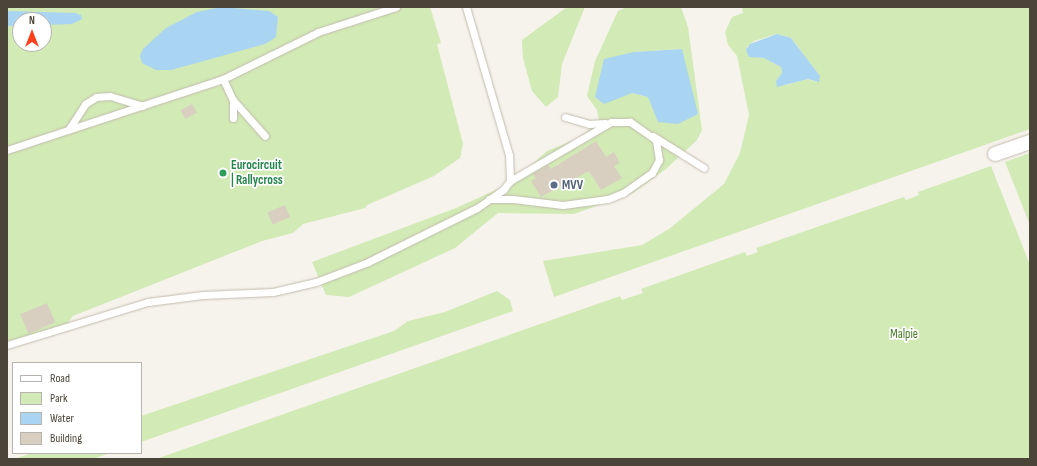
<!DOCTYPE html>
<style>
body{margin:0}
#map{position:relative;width:1037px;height:466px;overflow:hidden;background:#f6f3ec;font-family:"Sofia Sans Condensed",sans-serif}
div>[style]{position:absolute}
.green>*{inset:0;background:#d2eab5}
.water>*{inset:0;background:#a9d4f2}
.building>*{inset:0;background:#d8cfc1;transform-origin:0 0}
.roads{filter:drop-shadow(0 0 1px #c2bbae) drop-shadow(0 0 1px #c2bbae)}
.service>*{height:7px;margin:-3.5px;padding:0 3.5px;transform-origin:3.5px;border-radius:3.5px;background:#fff}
.minor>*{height:14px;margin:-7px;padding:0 7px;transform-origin:7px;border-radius:7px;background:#fff}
.dots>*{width:11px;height:11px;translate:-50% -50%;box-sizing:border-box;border:2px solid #fff;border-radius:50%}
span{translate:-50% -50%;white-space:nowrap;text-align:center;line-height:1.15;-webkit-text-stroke:3.5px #fff;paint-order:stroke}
.leisure-label{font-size:13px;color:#27864d;font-weight:700}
.left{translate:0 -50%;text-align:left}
.service-label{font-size:13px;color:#4e5e75;font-weight:700}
.park-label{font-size:13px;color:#4a7f2a}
.frame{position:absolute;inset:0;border:8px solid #4b4439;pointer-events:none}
.legend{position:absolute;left:12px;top:362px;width:130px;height:92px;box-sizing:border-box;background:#fff;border:1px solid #b7b4b0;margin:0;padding:5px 7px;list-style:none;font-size:12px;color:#4b4439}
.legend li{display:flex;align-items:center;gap:8px;height:20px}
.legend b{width:20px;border:1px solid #b7b4b0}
.north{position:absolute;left:12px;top:12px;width:40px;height:40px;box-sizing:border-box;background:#fff;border:1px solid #b7b4b0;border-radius:50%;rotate:0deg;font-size:11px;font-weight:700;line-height:16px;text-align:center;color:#4b4439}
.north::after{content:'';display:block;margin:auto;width:14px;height:18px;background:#fc3f1d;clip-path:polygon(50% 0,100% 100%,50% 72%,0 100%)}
</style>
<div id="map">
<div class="green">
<i style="clip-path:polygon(evenodd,7px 7px,430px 7px,441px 43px,437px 44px,463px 144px,460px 158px,434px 176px,367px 205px,365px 208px,303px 224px,293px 233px,262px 241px,73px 316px,67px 324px,7px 342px,7px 7px,20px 20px,44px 20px,44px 44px,20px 44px,20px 20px)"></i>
<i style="clip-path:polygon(567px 7px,585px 7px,562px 64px,558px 97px,546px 107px,532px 91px,523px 58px,522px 40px)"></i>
<i style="clip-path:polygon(evenodd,627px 7px,681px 7px,688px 27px,702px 130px,697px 140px,666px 169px,633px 193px,574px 214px,498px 213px,455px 248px,349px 297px,326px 295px,312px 262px,456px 208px,511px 183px,547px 151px,579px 138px,592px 127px,601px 131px,597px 110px,587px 96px,595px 61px,618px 11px,627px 7px,682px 49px,648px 97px,632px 93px,634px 52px,682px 49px)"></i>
<i style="clip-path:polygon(evenodd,742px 7px,1030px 7px,1030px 129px,554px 297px,543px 261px,642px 245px,669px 229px,724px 184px,740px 153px,749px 115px,737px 56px,728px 45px,725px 32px,732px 17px,743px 13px,742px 7px,777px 34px,791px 38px,795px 43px,818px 74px,817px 82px,808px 79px,786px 85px,776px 81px,782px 73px,781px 67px,764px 58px,756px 57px,747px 47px,754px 41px,777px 34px)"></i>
<i style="clip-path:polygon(1030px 153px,1030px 225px,1005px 162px)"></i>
<i style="clip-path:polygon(991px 166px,1030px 265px,1030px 459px,156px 459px,620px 296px,622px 300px,643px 293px,641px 289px,745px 252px,747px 256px,758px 252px,756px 248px,904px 197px,906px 200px,919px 195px,918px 192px)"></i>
<i style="clip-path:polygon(497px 291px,510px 300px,513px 311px,141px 442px,141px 416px,394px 331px,408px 321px,445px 312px)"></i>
<i style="clip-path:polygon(32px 453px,110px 453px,93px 459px,14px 459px)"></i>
</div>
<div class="water">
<i style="clip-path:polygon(221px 7px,269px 11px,278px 17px,276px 37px,265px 44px,171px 70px,156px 70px,142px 63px,140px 56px,143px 49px,166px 28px,197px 12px)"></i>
<i style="clip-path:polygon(7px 11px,75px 13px,81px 15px,82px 19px,72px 24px,44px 25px,44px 20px,20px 20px,20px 26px,7px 26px)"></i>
<i style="clip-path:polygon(777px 34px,791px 38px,820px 76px,819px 82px,808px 79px,777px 87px,776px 81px,782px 73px,781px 67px,764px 58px,749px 57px,746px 50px,750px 44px)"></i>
<i style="clip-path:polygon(682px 49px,698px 114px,678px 124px,658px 122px,648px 97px,632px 93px,604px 104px,595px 97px,604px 59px,634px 52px)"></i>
</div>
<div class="building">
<i style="left:192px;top:104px;width:10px;height:13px;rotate:61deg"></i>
<i style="clip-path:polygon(596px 141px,606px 157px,614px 152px,620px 163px,614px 166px,622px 178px,601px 190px,589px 171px,541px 197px,531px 181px,536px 178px,533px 174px,548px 165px,551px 169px)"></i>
<i style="left:285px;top:205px;width:13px;height:19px;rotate:67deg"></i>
<i style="left:47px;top:303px;width:21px;height:29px;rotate:67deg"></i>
</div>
<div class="roads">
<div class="service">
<i style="left:223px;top:79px;width:23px;rotate:65deg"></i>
<i style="left:233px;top:100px;width:48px;rotate:48.4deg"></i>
<i style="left:233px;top:100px;width:18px;rotate:90deg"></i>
<i style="left:565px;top:117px;width:25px;rotate:16deg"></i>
<i style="left:589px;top:124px;width:16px;rotate:-4deg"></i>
<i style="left:69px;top:129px;width:30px;rotate:-57deg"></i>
<i style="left:85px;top:104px;width:13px;rotate:-32deg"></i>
<i style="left:96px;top:97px;width:14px;rotate:-4deg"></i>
<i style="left:110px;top:96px;width:34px;rotate:17deg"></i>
<i style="left:653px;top:136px;width:60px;rotate:32.1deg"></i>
<i style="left:7px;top:150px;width:227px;rotate:-18.2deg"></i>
<i style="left:223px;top:79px;width:106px;rotate:-26.3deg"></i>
<i style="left:318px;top:32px;width:82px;rotate:-17.8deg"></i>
<i style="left:489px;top:199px;width:24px"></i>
<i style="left:513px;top:199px;width:50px;rotate:6.8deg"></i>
<i style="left:563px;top:205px;width:45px;rotate:-7.6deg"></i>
<i style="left:608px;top:199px;width:16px;rotate:-22deg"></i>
<i style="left:623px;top:193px;width:35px;rotate:-35deg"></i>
<i style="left:652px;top:173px;width:15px;rotate:-62deg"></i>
<i style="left:659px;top:160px;width:20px;rotate:-99deg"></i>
<i style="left:656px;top:140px;width:32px;rotate:-145deg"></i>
<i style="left:630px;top:122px;width:19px;rotate:180deg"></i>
<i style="left:611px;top:122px;width:117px;rotate:149.7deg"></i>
<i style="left:7px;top:345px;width:147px;rotate:-17deg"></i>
<i style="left:148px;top:302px;width:55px;rotate:-7.3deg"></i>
<i style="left:203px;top:295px;width:70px;rotate:-2.5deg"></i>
<i style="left:273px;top:292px;width:44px;rotate:-13.1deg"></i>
<i style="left:316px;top:282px;width:56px;rotate:-21deg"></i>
<i style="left:368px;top:262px;width:122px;rotate:-26.4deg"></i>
<i style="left:477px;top:208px;width:32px;rotate:-35deg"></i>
<i style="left:503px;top:190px;width:11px;rotate:-52deg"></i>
<i style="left:510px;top:181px;width:26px;rotate:-92deg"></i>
<i style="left:509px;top:155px;width:154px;rotate:-106.2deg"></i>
</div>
<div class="minor">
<i style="left:995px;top:154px;width:37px;rotate:-19deg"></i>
</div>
</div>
<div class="dots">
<i style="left:223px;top:173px;background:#2e9e5b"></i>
<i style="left:554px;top:185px;background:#5c6f8a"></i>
</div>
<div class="leisure-label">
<span class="left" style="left:231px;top:173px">Eurocircuit<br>| Rallycross</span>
</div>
<div class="service-label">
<span class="left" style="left:562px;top:185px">MVV</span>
</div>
<div class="park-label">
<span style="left:904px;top:334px">Malpie</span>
</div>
<div class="frame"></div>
<ul class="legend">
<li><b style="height:5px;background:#fff"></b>Road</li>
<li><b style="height:11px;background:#d2eab5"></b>Park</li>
<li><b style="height:11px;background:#a9d4f2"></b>Water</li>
<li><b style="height:11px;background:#d8cfc1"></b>Building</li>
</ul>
<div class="north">N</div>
</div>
